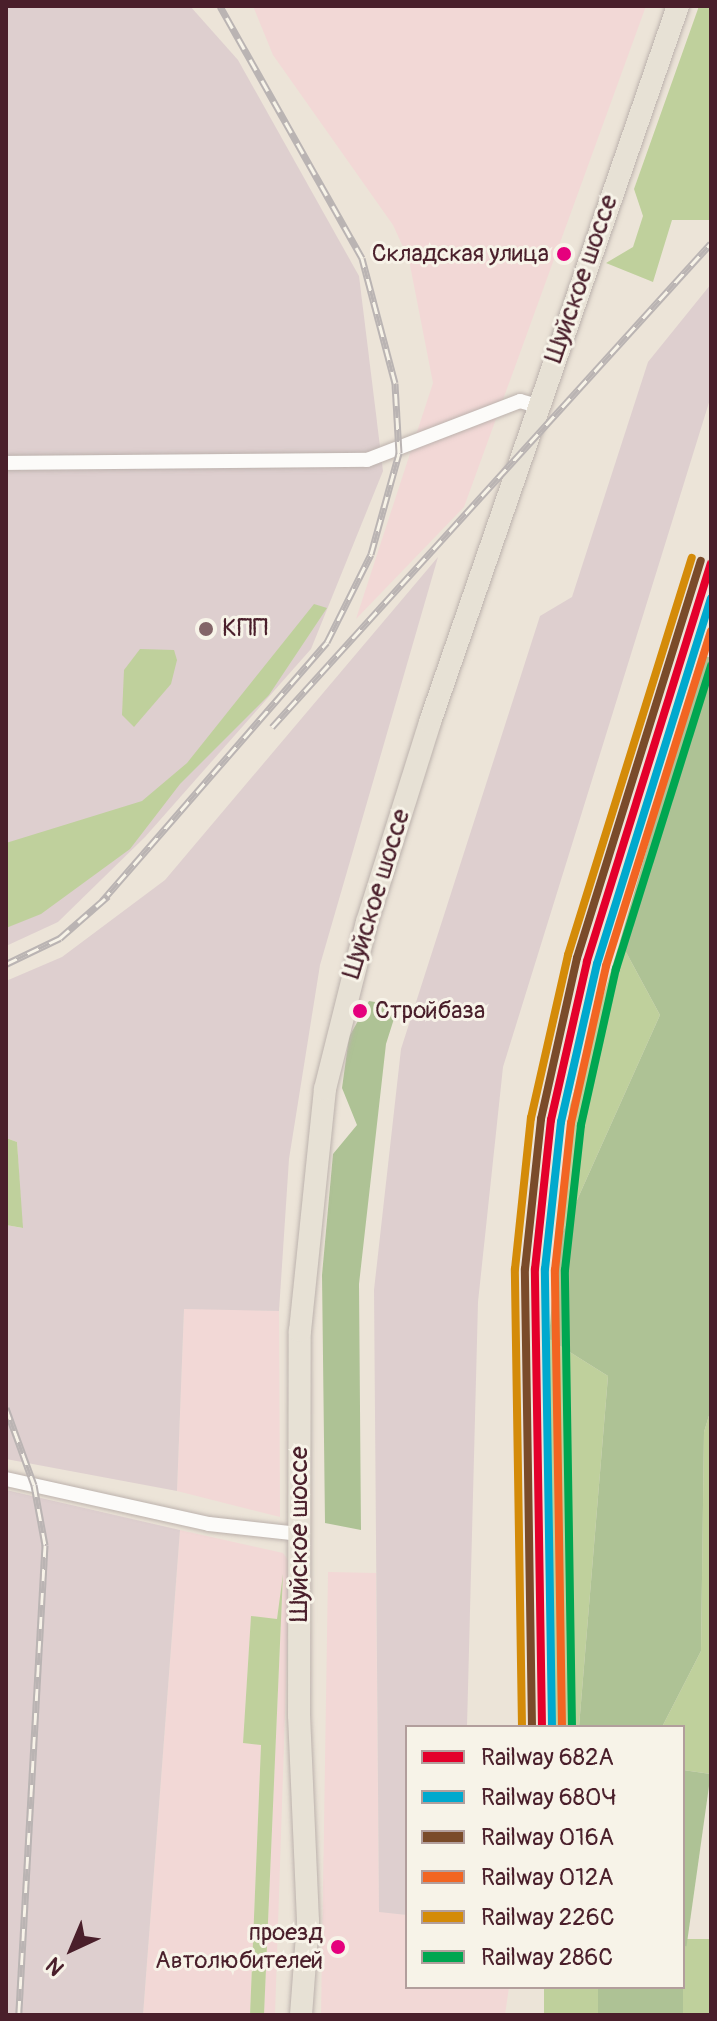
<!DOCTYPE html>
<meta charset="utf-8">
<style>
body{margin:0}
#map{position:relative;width:717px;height:2021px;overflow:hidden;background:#ece4d8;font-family:Pangolin,sans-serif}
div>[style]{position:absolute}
.built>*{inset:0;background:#f2d8d6}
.industrial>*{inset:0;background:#decfcf}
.green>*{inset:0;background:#bfd09c;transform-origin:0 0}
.forest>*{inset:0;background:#aec295;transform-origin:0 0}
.roads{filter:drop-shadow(0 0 2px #bcb2ad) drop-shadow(0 0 2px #bcb2ad)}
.minor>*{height:14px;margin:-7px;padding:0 7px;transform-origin:7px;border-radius:7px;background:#fcfbf9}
.primary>*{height:22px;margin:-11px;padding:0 11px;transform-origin:11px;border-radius:11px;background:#e7e1d5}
.rail>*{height:7px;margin-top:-3.5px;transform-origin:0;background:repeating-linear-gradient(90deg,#f7f3e8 0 12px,#bab4b3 0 24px);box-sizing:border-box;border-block:2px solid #bab4b3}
.rail-1>*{height:8px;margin:-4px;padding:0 4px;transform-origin:4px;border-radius:4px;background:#e4002b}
.rail-2>*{height:8px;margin:-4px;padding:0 4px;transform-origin:4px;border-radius:4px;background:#00a9ce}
.rail-3>*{height:8px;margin:-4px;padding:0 4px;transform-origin:4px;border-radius:4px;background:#7a4b2a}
.rail-4>*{height:8px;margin:-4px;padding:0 4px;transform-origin:4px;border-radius:4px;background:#f26522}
.rail-5>*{height:8px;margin:-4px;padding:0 4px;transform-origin:4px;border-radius:4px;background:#d48b09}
.rail-6>*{height:8px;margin:-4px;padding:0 4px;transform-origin:4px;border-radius:4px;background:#00a651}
.dots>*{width:22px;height:22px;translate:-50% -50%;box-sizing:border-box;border:4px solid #f7f3e8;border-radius:50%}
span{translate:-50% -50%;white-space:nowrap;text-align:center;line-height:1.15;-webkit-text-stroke:6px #f7f3e8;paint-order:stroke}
.bus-label{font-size:24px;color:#4a1f2b}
.right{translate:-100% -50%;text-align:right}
.left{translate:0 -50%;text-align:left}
.street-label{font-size:26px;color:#4a1f2b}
.poi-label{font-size:26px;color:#4a1f2b}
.frame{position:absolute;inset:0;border:8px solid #4a1f2b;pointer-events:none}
.legend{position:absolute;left:405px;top:1725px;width:280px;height:264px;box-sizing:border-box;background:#f7f3e8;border:2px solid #b29e9c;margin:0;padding:10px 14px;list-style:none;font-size:24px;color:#4a1f2b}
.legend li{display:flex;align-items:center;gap:16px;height:40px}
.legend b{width:40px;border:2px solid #b29e9c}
.north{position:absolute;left:32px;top:1909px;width:80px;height:80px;-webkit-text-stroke:6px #f7f3e8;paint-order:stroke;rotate:224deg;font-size:22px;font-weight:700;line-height:32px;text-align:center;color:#4a1f2b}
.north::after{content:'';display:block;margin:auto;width:28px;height:36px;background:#4a1f2b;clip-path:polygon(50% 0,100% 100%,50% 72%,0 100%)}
</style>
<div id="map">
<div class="built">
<i style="clip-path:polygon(253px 6px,646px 6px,464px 507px,356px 619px,433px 383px,409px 260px,393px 225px,273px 55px)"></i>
<i style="clip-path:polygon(184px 1308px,279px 1311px,280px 1517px,177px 1491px)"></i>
<i style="clip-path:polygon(180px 1530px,283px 1553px,290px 1563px,275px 2015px,264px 2015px,283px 1575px,277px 1619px,251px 1617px,243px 1743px,261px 1744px,250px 2015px,143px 2015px)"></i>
<i style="clip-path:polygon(328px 1572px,376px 1573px,379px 1911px,407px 1915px,407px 1987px,509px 1987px,505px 2015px,321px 2015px)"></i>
</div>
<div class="industrial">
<i style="clip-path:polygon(6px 6px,190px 6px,238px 60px,359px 276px,383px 471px,311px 649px,145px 837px,58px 922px,6px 946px)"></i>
<i style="clip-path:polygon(711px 284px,711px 396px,503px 1067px,478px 1302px,467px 1727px,407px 1727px,407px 1915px,379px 1912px,374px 1290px,401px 1049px,540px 616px,572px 597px,648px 362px)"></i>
<i style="clip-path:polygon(438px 557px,320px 965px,289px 1159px,279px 1311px,184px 1309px,177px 1491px,6px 1459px,6px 1225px,22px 1228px,17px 1142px,6px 1138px,6px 981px,62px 957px,165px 880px)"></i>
<i style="clip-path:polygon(6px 1490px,180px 1530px,143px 2015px,6px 2015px)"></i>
</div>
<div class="green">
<i style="clip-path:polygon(699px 6px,711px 6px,711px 220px,672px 220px,653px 282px,606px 263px,633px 247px,643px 216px,634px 189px)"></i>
<i style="clip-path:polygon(314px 604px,327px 608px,269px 695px,180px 784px,130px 849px,41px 914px,6px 928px,6px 843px,142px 801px,187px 763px)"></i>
<i style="clip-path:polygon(140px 649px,174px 650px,177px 660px,171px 684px,134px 727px,122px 715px,124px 670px)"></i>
<i style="clip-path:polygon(620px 941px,660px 1015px,556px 1247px,570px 1105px)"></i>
<i style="clip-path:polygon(6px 1138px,17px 1142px,23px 1228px,6px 1225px)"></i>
<i style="clip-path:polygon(549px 1339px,608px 1376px,579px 1727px,554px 1727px)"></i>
<i style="clip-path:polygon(711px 1409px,711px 1774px,683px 1770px,683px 1727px,662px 1727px,701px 1651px,704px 1432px)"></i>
<i style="clip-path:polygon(283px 1574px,264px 2015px,250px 2015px,261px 1745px,243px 1743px,251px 1616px,277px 1619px)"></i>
<i style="left:711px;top:1939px;width:76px;height:28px;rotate:90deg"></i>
<i style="left:544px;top:1987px;width:54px;height:28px"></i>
</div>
<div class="forest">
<i style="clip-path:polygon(703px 655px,711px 658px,711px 1409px,704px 1432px,701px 1651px,662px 1727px,579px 1727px,608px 1376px,549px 1339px,556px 1247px,660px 1015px,620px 941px)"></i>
<i style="clip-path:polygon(369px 1001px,398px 1006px,386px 1044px,359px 1284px,361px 1530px,325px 1523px,322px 1275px,333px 1154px,357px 1125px,342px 1088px,349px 1037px)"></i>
<i style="left:683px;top:1770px;width:28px;height:174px;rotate:8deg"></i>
<i style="left:598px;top:1987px;width:85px;height:28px"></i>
</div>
<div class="roads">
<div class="minor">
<i style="left:6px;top:463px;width:361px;rotate:-0.5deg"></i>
<i style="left:367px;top:460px;width:164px;rotate:-21.1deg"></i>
<i style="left:520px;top:401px;width:19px;rotate:16deg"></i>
<i style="left:6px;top:1479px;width:208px;rotate:12.5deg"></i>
<i style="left:209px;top:1524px;width:92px;rotate:6.3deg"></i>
</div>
<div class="primary">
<i style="left:301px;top:2015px;width:94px;rotate:-85.7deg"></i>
<i style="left:308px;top:1921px;width:206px;rotate:-92.5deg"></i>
<i style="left:299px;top:1715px;width:384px;rotate:-89.9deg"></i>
<i style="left:300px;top:1331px;width:243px;rotate:-84.1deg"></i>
<i style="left:325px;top:1089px;width:172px;rotate:-75.9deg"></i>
<i style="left:367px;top:922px;width:210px;rotate:-72.5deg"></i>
<i style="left:430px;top:722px;width:758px;rotate:-70.9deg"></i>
</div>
</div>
<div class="rail">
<i style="left:272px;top:727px;width:653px;rotate:-47.79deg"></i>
<i style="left:102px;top:901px;width:343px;rotate:-49deg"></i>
<i style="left:327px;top:642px;width:98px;rotate:-63.4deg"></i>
<i style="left:371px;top:554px;width:105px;rotate:-74.5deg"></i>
<i style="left:399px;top:453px;width:70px;rotate:-93.3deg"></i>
<i style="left:395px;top:383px;width:129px;rotate:-104.8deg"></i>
<i style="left:362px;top:258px;width:289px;rotate:-119.4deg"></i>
<i style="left:6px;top:964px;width:60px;rotate:-25.7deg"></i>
<i style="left:60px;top:938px;width:64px;rotate:-41.2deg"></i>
<i style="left:6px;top:1408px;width:82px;rotate:70deg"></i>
<i style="left:34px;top:1485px;width:61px;rotate:79.6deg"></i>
<i style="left:45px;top:1545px;width:471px;rotate:93.2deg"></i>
</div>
<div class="rail-1">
<i style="left:542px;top:1727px;width:458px;rotate:-90.9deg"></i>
<i style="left:535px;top:1269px;width:150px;rotate:-83.9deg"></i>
<i style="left:551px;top:1120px;width:163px;rotate:-77.2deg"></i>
<i style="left:587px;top:961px;width:416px;rotate:-72.7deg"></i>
</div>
<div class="rail-2">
<i style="left:552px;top:1727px;width:458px;rotate:-90.9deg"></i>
<i style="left:545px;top:1269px;width:148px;rotate:-83.8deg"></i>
<i style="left:561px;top:1122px;width:162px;rotate:-77.2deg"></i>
<i style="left:597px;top:964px;width:383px;rotate:-72.7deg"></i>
</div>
<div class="rail-3">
<i style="left:532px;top:1727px;width:458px;rotate:-90.9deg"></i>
<i style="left:525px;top:1269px;width:151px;rotate:-83.9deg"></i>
<i style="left:541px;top:1119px;width:165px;rotate:-77.4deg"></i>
<i style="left:577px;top:958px;width:416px;rotate:-72.7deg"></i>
</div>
<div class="rail-4">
<i style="left:562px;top:1727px;width:457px;rotate:-90.9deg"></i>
<i style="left:555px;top:1270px;width:148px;rotate:-83.8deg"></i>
<i style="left:571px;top:1123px;width:161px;rotate:-77.4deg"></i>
<i style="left:606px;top:966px;width:351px;rotate:-72.6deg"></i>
</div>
<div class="rail-5">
<i style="left:522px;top:1727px;width:458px;rotate:-90.9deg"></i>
<i style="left:515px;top:1269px;width:152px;rotate:-84deg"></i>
<i style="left:531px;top:1118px;width:167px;rotate:-77.2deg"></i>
<i style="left:568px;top:955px;width:416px;rotate:-72.7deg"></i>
</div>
<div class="rail-6">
<i style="left:572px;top:1727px;width:457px;rotate:-90.9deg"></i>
<i style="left:565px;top:1270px;width:146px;rotate:-83.7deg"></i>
<i style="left:581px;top:1125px;width:160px;rotate:-77.4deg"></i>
<i style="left:616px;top:969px;width:318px;rotate:-72.6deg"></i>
</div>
<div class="dots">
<i style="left:564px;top:254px;background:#e5007d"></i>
<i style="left:206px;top:629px;background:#836468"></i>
<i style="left:360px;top:1011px;background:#e5007d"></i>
<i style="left:338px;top:1947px;background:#e5007d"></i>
</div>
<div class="bus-label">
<span class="right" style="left:549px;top:254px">Складская улица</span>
<span class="left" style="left:375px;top:1011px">Стройбаза</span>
<span class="right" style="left:323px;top:1947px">проезд<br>Автолюбителей</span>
</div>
<div class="street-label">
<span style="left:582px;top:279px;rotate:-71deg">Шуйское шоссе</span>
<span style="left:377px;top:894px;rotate:-73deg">Шуйское шоссе</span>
<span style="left:300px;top:1534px;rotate:-90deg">Шуйское шоссе</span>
</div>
<div class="poi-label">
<span class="left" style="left:222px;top:629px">КПП</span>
</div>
<div class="frame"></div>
<ul class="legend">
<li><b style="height:10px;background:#e4002b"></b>Railway 682А</li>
<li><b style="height:10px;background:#00a9ce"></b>Railway 680Ч</li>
<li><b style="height:10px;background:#7a4b2a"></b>Railway 016А</li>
<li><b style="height:10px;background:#f26522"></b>Railway 012А</li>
<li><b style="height:10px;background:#d48b09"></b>Railway 226С</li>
<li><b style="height:10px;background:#00a651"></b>Railway 286С</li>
</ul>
<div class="north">N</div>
</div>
